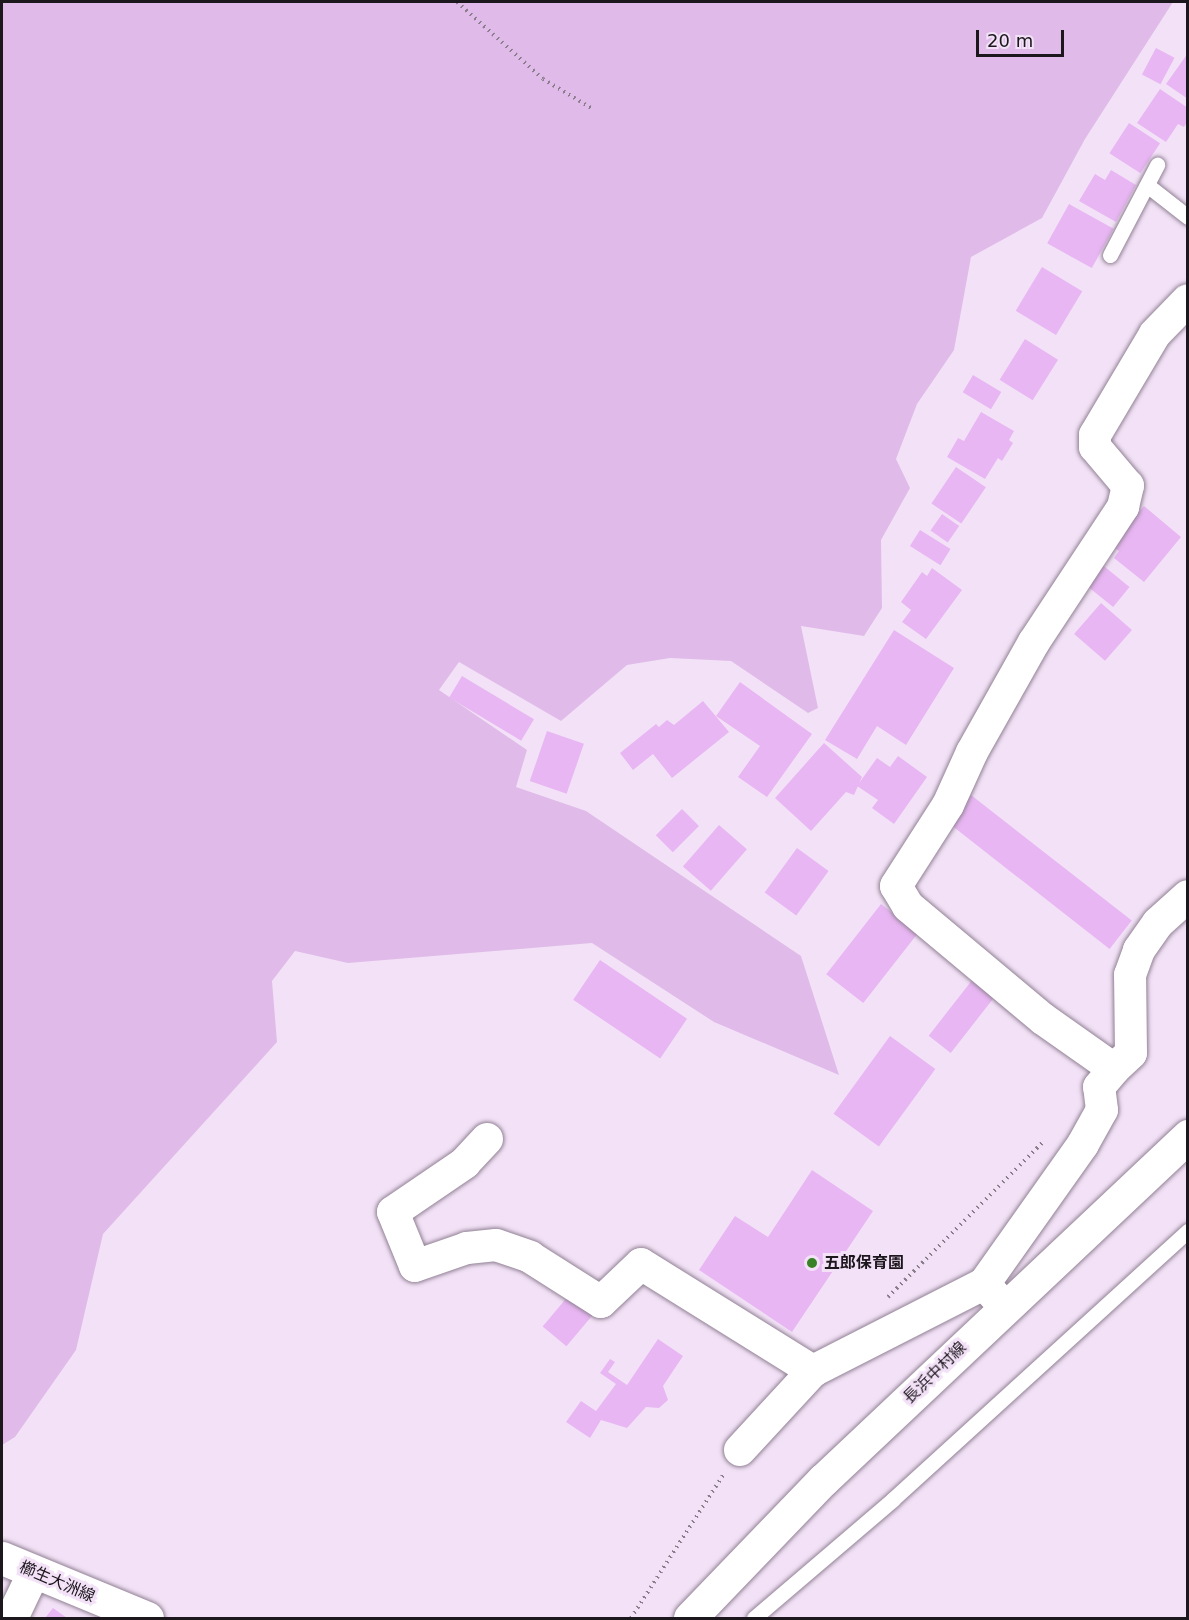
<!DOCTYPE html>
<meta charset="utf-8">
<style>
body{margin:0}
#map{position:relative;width:1189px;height:1620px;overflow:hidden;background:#f3e2f7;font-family:"DejaVu Sans","Noto Sans JP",sans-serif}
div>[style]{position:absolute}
.green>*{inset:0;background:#e0bbe9}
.building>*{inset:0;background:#e8b6f3;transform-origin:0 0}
.path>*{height:4px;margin-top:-2px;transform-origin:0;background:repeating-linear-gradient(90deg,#8a7e8c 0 1.5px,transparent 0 6px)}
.roads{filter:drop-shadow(0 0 2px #918194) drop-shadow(0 0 2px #918194)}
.service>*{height:15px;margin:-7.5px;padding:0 7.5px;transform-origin:7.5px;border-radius:7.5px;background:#fff}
.minor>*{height:32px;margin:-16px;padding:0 16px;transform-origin:16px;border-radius:16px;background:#fff}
.secondary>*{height:33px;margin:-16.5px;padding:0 16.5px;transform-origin:16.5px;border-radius:16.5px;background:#fff}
.primary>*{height:33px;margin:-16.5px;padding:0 16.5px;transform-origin:16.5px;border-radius:16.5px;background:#fff}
.dots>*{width:16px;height:16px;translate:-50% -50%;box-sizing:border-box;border:3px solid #f3e2f7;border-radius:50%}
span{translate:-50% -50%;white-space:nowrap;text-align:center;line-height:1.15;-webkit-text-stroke:6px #f3e2f7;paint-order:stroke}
.poi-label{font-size:16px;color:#1c161d;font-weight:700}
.left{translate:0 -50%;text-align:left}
.street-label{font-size:16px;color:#1c161d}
.frame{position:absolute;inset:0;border:3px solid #1c161d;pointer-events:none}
.scale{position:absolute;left:976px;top:30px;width:88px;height:27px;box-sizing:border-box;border:3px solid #1c161d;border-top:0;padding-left:8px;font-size:18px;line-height:21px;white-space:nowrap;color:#1c161d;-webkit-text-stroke:4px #f3e2f7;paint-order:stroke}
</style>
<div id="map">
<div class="green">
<i style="clip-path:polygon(2px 2px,1173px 2px,1085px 139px,1042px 218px,971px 257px,954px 350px,917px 404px,896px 459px,910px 488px,881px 540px,882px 608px,864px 636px,801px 626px,818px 708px,808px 713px,731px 661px,670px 658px,627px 665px,561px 721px,459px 662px,439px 690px,527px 750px,516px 787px,586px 811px,801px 956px,839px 1075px,714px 1022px,592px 943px,348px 963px,295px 951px,272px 981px,277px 1042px,103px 1234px,76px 1350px,15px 1437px,2px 1445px)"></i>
</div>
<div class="building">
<i style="left:1156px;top:48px;width:21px;height:30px;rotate:28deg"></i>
<i style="clip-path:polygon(1188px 53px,1188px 99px,1166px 84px)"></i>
<i style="clip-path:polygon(1160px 89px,1188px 108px,1188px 121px,1184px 127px,1178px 124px,1166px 142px,1137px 123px)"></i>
<i style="left:1129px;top:123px;width:37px;height:36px;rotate:33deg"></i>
<i style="clip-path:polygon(1111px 170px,1136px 185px,1116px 222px,1079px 201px,1095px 174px,1105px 180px)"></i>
<i style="left:1069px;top:204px;width:51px;height:45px;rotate:29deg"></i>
<i style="left:1042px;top:267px;width:47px;height:51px;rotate:31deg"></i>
<i style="left:1025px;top:339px;width:39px;height:48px;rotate:32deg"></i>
<i style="left:973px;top:375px;width:33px;height:20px;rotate:31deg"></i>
<i style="clip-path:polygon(981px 412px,1014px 431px,1009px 440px,1013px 443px,1002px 461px,998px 458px,985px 479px,947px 457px,958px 438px,964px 441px)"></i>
<i style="left:956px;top:467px;width:36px;height:44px;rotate:34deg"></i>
<i style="clip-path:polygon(1144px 506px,1181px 537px,1144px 582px,1114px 558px,1119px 551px,1111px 545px)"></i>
<i style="left:942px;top:514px;width:21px;height:20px;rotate:35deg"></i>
<i style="left:920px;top:530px;width:36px;height:19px;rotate:32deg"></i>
<i style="left:1100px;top:563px;width:38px;height:26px;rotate:39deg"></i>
<i style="clip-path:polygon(932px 568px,962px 590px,926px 639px,902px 622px,911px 610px,901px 602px,922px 572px,927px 576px)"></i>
<i style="left:1101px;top:603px;width:41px;height:41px;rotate:41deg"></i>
<i style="clip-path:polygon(894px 630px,954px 668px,906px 745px,877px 726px,857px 759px,825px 740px)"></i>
<i style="left:462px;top:676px;width:84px;height:25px;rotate:31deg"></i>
<i style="clip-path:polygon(740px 682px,812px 734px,767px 797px,738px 777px,760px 746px,716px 716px)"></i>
<i style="clip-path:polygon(703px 701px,729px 732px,672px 778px,653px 754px,633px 770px,620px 753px,656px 724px,659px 727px,667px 720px,674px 725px)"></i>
<i style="left:547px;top:731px;width:39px;height:53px;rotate:19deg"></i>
<i style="clip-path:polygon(824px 743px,862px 777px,854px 795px,846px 792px,811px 831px,775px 798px)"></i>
<i style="clip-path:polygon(898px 756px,927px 777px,894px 824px,872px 808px,878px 800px,857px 786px,877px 758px,890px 767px)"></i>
<i style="left:971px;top:795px;width:204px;height:36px;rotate:38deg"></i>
<i style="left:682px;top:809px;width:24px;height:37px;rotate:45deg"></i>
<i style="left:719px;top:825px;width:37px;height:55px;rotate:41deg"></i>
<i style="left:797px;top:848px;width:39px;height:55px;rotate:36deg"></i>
<i style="left:881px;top:904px;width:47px;height:89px;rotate:38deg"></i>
<i style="left:600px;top:960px;width:105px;height:48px;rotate:34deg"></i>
<i style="left:973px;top:979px;width:28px;height:72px;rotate:38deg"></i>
<i style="left:890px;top:1036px;width:56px;height:96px;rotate:36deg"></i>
<i style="clip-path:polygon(812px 1170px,873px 1211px,792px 1332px,699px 1270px,735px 1216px,768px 1237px)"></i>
<i style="left:569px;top:1295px;width:31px;height:41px;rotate:40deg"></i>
<i style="clip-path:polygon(658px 1339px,683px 1356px,663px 1386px,668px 1400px,659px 1408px,646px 1407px,627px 1428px,601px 1420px,590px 1438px,566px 1422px,581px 1401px,596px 1411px,616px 1384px,600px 1373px,610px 1359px,615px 1362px,608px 1372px,627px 1385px)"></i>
<i style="clip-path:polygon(53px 1608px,67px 1618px,45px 1618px)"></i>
</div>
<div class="path">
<i style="left:457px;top:2px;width:115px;rotate:41.8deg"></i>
<i style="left:543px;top:79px;width:58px;rotate:31deg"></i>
<i style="left:888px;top:1297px;width:221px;rotate:-45deg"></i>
<i style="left:631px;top:1618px;width:170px;rotate:-57.2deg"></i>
</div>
<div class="roads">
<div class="service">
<i style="left:1147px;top:185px;width:52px;rotate:38deg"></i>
<i style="left:1110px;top:255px;width:102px;rotate:-62.4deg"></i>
<i style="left:754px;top:1618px;width:182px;rotate:-40.5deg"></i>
<i style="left:892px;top:1500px;width:400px;rotate:-42.3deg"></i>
</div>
<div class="minor">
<i style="left:1114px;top:1069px;width:23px;rotate:-43deg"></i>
<i style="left:1131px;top:1053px;width:78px;rotate:-90.7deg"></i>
<i style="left:1130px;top:975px;width:27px;rotate:-70deg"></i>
<i style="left:1139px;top:950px;width:33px;rotate:-55deg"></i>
<i style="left:1158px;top:923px;width:40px;rotate:-42deg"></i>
<i style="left:487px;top:1139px;width:33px;rotate:133deg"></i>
<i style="left:465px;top:1163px;width:87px;rotate:145.8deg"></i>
<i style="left:393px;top:1212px;width:58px;rotate:67.8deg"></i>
<i style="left:415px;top:1266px;width:55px;rotate:-19.1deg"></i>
<i style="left:467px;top:1248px;width:29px;rotate:-6deg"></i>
<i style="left:496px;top:1245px;width:36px;rotate:19deg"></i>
<i style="left:530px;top:1257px;width:84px;rotate:32.4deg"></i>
<i style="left:601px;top:1302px;width:55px;rotate:-43.5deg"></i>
<i style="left:641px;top:1264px;width:203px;rotate:31.9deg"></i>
<i style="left:1004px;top:1306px;width:30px;rotate:-132deg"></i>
<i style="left:984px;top:1284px;width:171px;rotate:-54.7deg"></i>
<i style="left:1083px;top:1144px;width:39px;rotate:-61deg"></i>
<i style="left:1102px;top:1110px;width:23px;rotate:-97deg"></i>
<i style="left:1099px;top:1087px;width:23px;rotate:-50deg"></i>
<i style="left:1114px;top:1069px;width:87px;rotate:-144.8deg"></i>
<i style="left:1043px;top:1019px;width:176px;rotate:-140.1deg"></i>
<i style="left:908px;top:906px;width:23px;rotate:-121deg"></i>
<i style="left:896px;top:886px;width:96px;rotate:-57.3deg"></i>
<i style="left:948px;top:805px;width:58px;rotate:-65.6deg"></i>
<i style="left:972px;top:752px;width:126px;rotate:-60.6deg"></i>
<i style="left:1034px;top:642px;width:162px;rotate:-56.6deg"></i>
<i style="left:1123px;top:507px;width:22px;rotate:-77deg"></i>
<i style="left:1128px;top:486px;width:51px;rotate:-130.2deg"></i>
<i style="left:1095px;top:447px;width:12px;rotate:-90deg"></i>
<i style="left:1095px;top:435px;width:117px;rotate:-59.3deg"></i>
<i style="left:1155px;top:334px;width:47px;rotate:-45.9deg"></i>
<i style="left:740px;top:1450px;width:108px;rotate:-47.3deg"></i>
<i style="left:813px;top:1371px;width:192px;rotate:-27deg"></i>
<i style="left:12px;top:1618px;width:49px;rotate:-64.5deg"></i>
</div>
<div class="secondary">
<i style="left:2px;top:1558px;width:157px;rotate:22.5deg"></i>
</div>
<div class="primary">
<i style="left:690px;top:1618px;width:192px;rotate:-46.1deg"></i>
<i style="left:823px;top:1480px;width:502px;rotate:-43.3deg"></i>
</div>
</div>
<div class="dots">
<i style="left:812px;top:1263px;background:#388127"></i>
</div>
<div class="poi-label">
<span class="left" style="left:824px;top:1263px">五郎保育園</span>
</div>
<div class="street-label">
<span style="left:935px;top:1373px;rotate:-44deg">長浜中村線</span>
<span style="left:57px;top:1582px;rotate:23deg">櫛生大洲線</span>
</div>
<div class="frame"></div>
<div class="scale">20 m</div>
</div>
